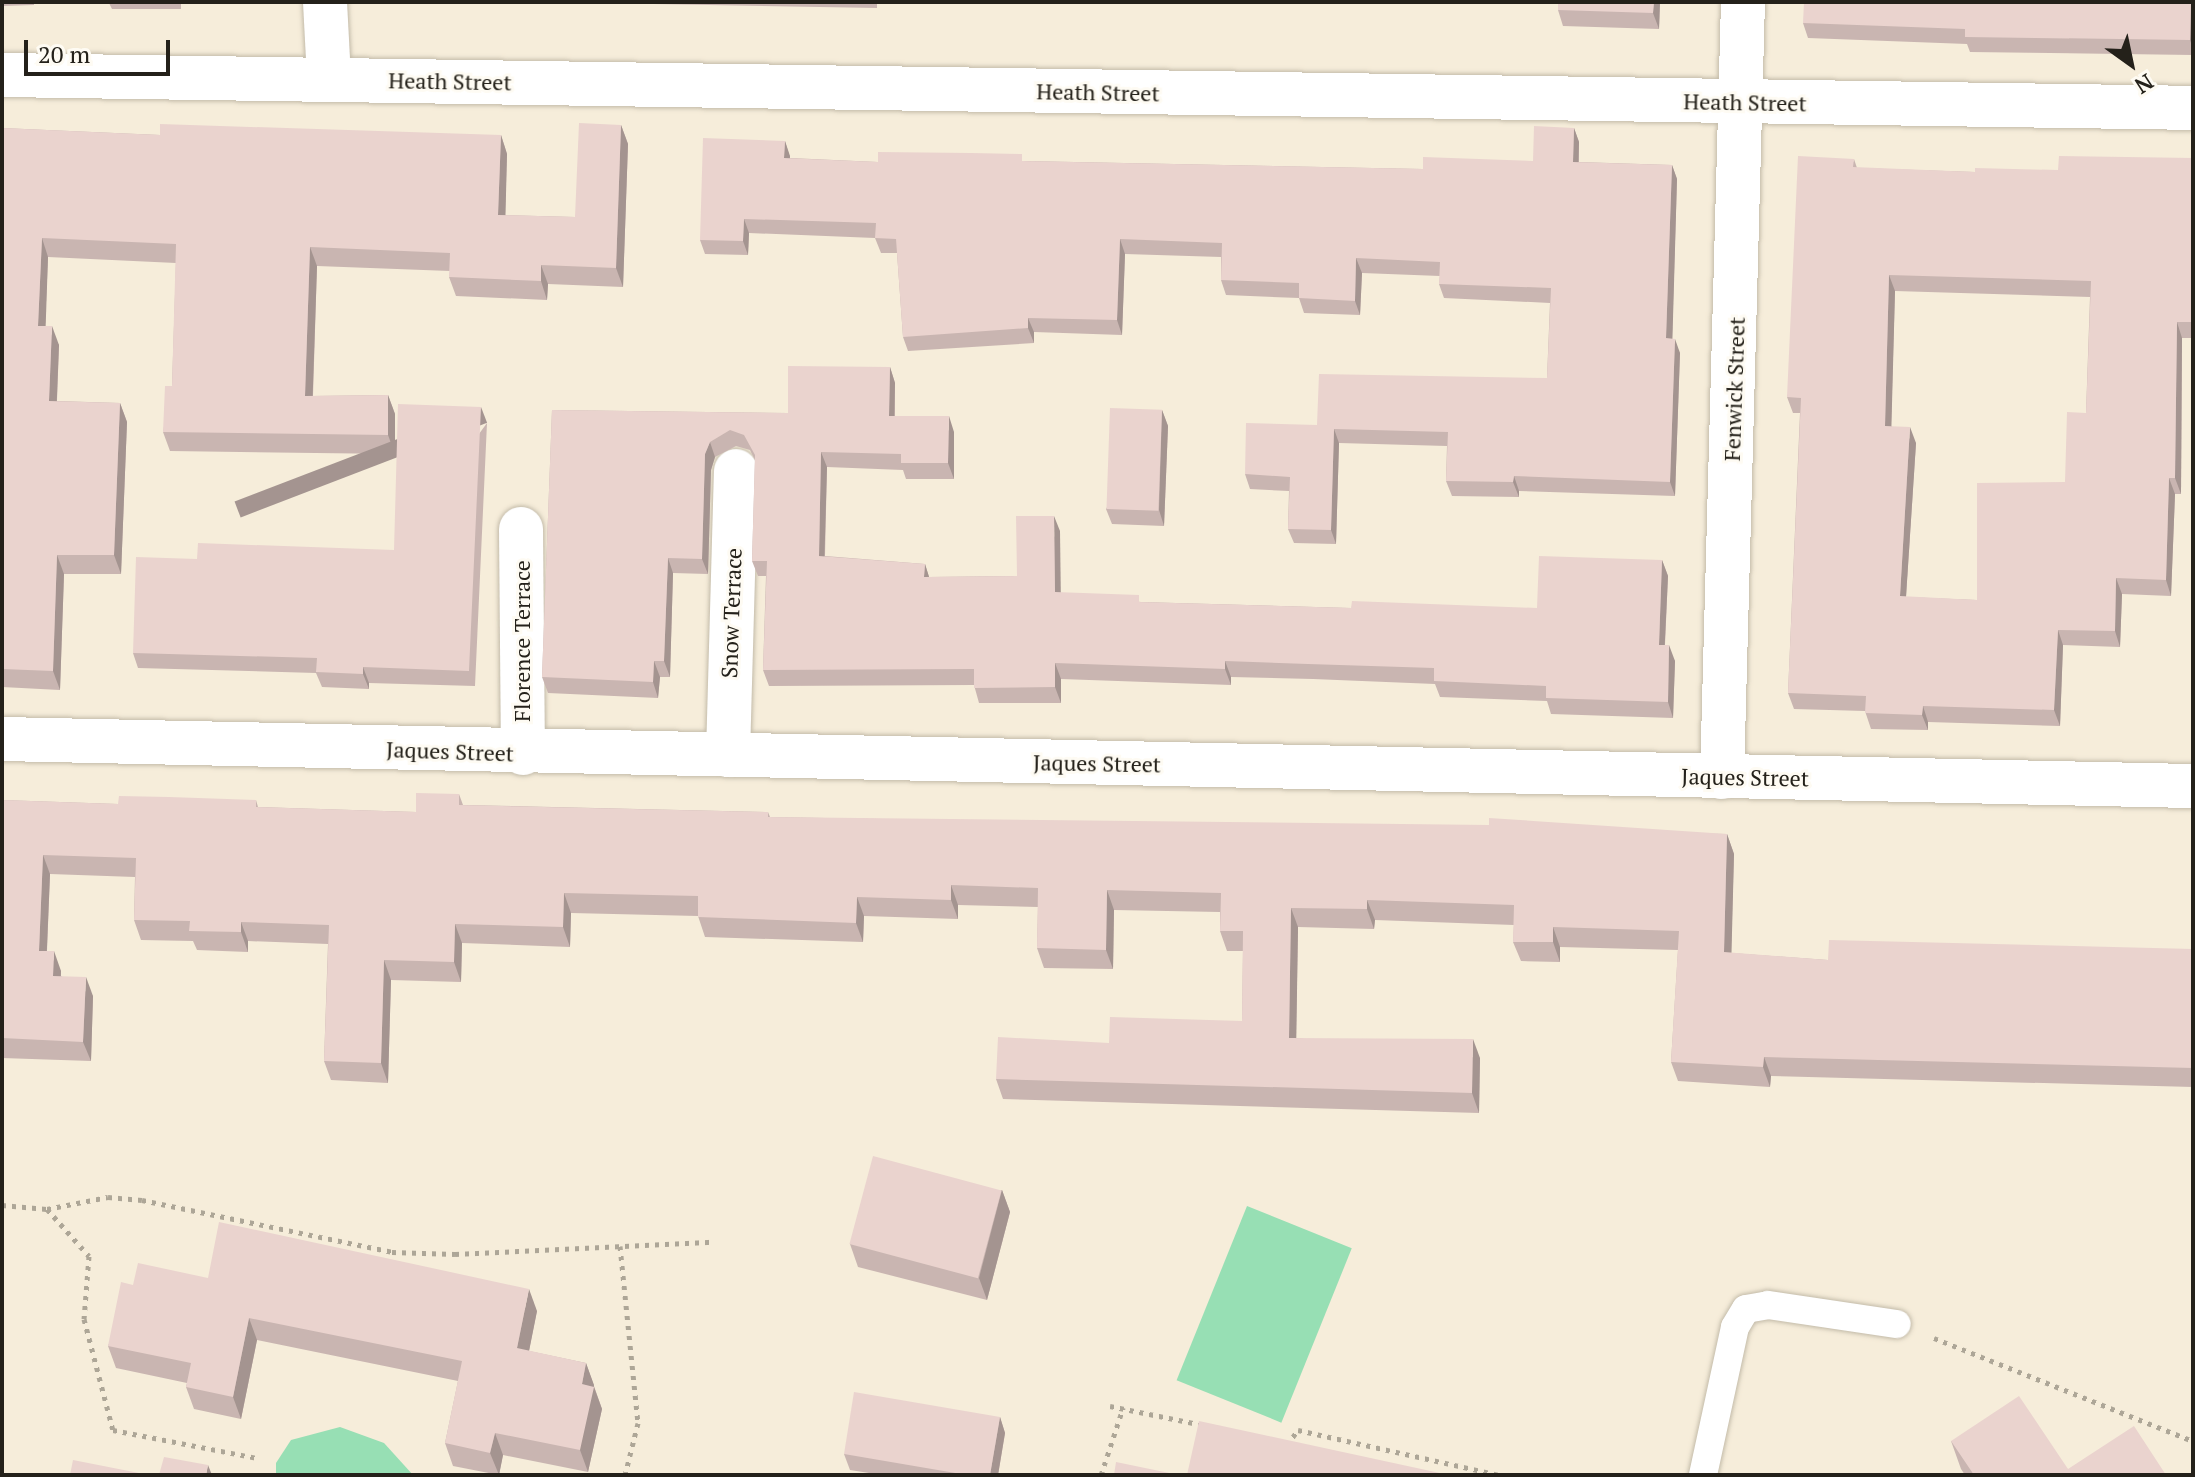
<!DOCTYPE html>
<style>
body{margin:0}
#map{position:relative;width:2195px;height:1477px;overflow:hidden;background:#f6edda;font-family:"PT Serif",serif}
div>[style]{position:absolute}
.green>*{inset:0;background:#97dfb4;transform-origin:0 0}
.path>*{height:5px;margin-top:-2.5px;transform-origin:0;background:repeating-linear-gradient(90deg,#ada697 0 4px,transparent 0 10px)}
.roads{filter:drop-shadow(0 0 2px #c3bba9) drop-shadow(0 0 2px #c3bba9)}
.service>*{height:28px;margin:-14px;padding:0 14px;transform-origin:14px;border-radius:14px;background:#fff}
.minor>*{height:44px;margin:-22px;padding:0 22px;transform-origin:22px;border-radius:22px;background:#fff}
.wall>*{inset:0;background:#c9b5b1}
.shaded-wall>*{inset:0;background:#a49490;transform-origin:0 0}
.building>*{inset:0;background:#ead3ce;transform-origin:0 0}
span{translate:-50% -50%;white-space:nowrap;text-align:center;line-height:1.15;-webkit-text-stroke:6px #fefbf3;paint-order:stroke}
.street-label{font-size:22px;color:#24211a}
.frame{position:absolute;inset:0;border:4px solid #24211a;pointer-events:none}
.north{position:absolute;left:2091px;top:24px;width:80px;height:80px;-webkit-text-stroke:6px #fefbf3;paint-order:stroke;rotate:147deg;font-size:22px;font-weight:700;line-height:32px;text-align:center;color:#24211a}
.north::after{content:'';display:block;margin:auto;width:28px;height:36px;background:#24211a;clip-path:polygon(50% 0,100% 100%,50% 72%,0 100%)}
.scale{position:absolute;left:24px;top:40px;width:146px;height:36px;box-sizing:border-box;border:4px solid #24211a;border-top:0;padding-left:10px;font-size:24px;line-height:28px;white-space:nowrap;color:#24211a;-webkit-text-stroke:6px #fefbf3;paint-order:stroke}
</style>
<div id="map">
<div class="green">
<i style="left:1247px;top:1206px;width:113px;height:188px;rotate:22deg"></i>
<i style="clip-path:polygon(340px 1427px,384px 1443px,413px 1475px,276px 1475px,276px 1463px,291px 1440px)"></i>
</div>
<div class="path">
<i style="left:2px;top:1205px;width:45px;rotate:5.1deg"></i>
<i style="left:47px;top:1209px;width:62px;rotate:-11.1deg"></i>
<i style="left:108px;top:1197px;width:34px;rotate:5deg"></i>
<i style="left:142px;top:1200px;width:255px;rotate:11.7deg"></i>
<i style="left:392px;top:1252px;width:63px;rotate:1.8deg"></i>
<i style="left:455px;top:1254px;width:258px;rotate:-2.7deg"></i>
<i style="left:47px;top:1209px;width:63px;rotate:48.2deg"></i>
<i style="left:89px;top:1256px;width:63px;rotate:94.5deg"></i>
<i style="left:84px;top:1319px;width:115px;rotate:75.4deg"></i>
<i style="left:113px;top:1430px;width:147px;rotate:11deg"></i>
<i style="left:620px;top:1246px;width:178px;rotate:84.2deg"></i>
<i style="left:638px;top:1423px;width:54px;rotate:104deg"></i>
<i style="left:1934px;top:1338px;width:279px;rotate:21.7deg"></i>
<i style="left:1110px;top:1406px;width:95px;rotate:11.5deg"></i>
<i style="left:1287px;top:1445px;width:19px;rotate:-54deg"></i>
<i style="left:1298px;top:1430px;width:207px;rotate:12.6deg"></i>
<i style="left:1101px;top:1475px;width:71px;rotate:-71.8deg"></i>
</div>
<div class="roads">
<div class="service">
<i style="left:1703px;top:1475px;width:151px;rotate:-77.8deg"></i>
<i style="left:1735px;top:1327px;width:21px;rotate:-59deg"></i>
<i style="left:1746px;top:1309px;width:22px;rotate:-10deg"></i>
<i style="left:1768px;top:1305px;width:130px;rotate:8.4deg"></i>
</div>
<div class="minor">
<i style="left:325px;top:2px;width:77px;rotate:87deg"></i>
<i style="left:2px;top:75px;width:2191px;rotate:0.86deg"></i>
<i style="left:521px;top:529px;width:224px;rotate:89.5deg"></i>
<i style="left:2px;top:739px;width:2192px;rotate:1.23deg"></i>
<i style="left:728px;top:755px;width:284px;rotate:-88.4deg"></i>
<i style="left:1722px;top:777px;width:775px;rotate:-88.45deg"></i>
</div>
</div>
<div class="wall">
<i style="clip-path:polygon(2px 2px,34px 2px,34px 5px,2px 6px)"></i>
<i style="clip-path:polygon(101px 2px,181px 2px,181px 9px,112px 9px,109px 3px,102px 3px)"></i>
<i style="clip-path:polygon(543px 2px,877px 2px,877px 8px)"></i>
<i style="clip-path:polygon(1660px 2px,1659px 29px,1563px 26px,1558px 10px)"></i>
<i style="clip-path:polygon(2193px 2px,2193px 55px,1970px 52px,1967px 44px,1808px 38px,1803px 23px)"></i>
<i style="clip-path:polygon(621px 125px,628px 144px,623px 287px,548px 284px,547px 300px,456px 296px,449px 277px,450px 271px,317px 266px,313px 396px,388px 395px,395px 414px,395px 454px,170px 451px,163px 432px,172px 386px,176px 263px,48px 257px,45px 326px,59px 345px,57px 401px,120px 403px,127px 422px,121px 574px,64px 574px,60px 690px,2px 687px,2px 128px,160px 135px,501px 135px,507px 154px,505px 215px,575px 217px)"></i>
<i style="clip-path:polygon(1574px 128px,1579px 142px,1579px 162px,1672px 165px,1677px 179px,1672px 339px,1680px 353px,1675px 496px,1519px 491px,1519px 497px,1452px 496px,1446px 481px,1447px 446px,1339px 443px,1336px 544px,1294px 543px,1288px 529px,1289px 491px,1250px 489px,1245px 474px,1317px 425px,1547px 378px,1550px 303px,1444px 298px,1439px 284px,1440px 276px,1362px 273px,1360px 315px,1304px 313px,1299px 298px,1226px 295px,1221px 280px,1221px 257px,1125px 254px,1122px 335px,1034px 332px,1034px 343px,908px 351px,903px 337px,897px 253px,881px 253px,875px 238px,749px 233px,748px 255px,705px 254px,700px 240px,785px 141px,790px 158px,878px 162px,1025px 161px,1423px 169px,1533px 161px)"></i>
<i style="clip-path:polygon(evenodd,2193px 158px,2193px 338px,2182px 338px,2181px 494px,2175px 494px,2171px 596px,2122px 594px,2120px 647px,2063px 645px,2060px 726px,1928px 722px,1928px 730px,1871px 729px,1865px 711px,1794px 709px,1788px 693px,1800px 413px,1793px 413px,1787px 397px,1854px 159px,1857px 168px,1975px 172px,2058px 170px,2193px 158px,1895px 291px,2090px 297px,2086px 413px,2065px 482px,1977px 600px,1906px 597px,1916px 443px,1891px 426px,1895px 291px)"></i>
<i style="clip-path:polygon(890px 367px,895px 383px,895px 416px,954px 432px,954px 479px,906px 479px,903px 470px,827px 467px,825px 556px,925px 564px,929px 577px,1017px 576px,1060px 531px,1060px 593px,1141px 602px,1351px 608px,1537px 608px,1662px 560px,1668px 576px,1665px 645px,1675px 661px,1673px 718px,1551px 714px,1547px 701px,1440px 697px,1435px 684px,1313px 679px,1231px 677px,1231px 685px,1061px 679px,1061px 703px,979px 703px,974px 685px,769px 686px,763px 670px,766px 576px,758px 576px,752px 561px,755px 460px,750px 450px,736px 446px,715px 457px,711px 470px,708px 574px,673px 573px,670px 677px,660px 677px,658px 698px,548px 693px,542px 677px,552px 410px,788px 413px)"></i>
<i style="clip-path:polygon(1162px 410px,1168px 426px,1164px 526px,1112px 524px,1106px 509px)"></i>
<i style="clip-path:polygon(487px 423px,475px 686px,369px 683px,369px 689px,322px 687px,316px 673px,138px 668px,133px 653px,197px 559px,394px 550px)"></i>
<i style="clip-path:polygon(459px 794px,463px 805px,768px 812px,770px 817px,1727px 834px,1734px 854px,1731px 953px,1828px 960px,2193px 949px,2193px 1087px,1771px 1076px,1770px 1087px,1678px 1081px,1671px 1062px,1678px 950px,1560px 947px,1560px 962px,1521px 961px,1513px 942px,1514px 925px,1375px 920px,1374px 929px,1298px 927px,1296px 1038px,1480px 1058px,1479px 1113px,1003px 1099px,996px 1079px,1109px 1043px,1242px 1021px,1243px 951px,1227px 951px,1220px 931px,1220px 912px,1114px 910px,1113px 969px,1044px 968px,1037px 948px,1038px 907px,958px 905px,958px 919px,864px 916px,863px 942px,705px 937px,698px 916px,571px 913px,570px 947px,462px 943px,461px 982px,391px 980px,388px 1083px,331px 1080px,324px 1061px,328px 944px,248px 941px,248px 952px,197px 950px,193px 941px,141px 940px,134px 920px,135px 877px,50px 874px,47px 951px,61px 971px,61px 976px,93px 996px,91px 1061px,2px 1058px,2px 800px,118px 804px,256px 800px,258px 807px,416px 812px)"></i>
<i style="clip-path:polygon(1002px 1190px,1010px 1212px,987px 1300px,858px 1267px,850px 1244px)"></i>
<i style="clip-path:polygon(208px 1278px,537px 1311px,529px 1351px,586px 1363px,602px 1409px,588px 1472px,503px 1455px,499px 1475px,453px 1466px,445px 1443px,458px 1381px,257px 1340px,241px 1419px,194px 1409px,186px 1387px,187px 1383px,116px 1368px,108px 1346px,133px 1285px)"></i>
<i style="clip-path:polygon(1000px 1417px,1005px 1433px,998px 1475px,882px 1475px,850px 1470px,844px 1454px)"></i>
<i style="clip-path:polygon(1951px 1441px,2068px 1469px,2166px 1475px,1965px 1475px,1961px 1469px)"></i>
</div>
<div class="shaded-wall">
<i style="clip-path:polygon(1654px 2px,1660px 2px,1659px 29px,1653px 13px)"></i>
<i style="clip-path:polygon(2191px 2px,2193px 2px,2193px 49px,2190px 40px)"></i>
<i style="clip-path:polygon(621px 125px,628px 144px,623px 287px,616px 268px)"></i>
<i style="clip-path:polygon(1574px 128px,1579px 142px,1578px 176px,1573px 162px)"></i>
<i style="clip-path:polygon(501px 135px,507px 154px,505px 234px,498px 215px)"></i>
<i style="clip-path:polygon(785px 141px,790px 156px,789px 172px,784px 158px)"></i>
<i style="clip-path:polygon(1672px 165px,1677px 179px,1672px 353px,1666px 338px)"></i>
<i style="clip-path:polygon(744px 219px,749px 233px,748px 255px,743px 241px)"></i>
<i style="clip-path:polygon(42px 238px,48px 257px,45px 345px,38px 326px)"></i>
<i style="clip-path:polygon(1120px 239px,1125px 254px,1122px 335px,1117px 320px)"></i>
<i style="clip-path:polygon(310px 247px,317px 266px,312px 415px,305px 396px)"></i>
<i style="clip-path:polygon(1356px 258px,1362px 273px,1360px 315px,1355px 301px)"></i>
<i style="clip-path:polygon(541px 265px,548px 284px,547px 300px,541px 281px)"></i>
<i style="clip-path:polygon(1889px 275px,1895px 291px,1891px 442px,1885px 426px)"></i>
<i style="clip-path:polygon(1028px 318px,1034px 332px,1034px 343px,1028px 328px)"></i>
<i style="clip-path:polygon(2177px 322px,2182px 338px,2181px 494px,2175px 478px)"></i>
<i style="clip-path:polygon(52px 326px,59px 345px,56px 420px,49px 401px)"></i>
<i style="clip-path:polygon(1675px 339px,1680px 353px,1675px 496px,1670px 482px)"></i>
<i style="clip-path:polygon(890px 367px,895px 383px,894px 432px,889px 416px)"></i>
<i style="clip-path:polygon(388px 395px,395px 414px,395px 454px,388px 435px)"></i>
<i style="clip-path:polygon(120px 403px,127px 422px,121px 574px,114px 555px)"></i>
<i style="left:481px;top:407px;width:17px;height:264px;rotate:69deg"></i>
<i style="clip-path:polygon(1162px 410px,1168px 426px,1164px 526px,1159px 510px)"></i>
<i style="clip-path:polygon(949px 416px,954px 432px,954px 479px,948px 463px)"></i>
<i style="clip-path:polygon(1910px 427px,1916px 443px,1905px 612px,1900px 596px)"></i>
<i style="clip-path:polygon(1334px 429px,1339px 443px,1336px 544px,1331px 530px)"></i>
<i style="clip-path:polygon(710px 442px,715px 457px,711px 470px,708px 574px,702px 559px,705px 454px)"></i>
<i style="clip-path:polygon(821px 452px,827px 467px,824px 572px,819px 556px)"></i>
<i style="clip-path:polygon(1514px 476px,1519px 491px,1519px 497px,1513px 482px)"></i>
<i style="clip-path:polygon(2169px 478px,2175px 494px,2171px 596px,2166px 580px)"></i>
<i style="clip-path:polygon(1054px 516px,1060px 531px,1061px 608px,1055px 592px)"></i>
<i style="clip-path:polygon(57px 555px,64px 574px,60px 690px,53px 671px)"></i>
<i style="clip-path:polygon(668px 558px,673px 573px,670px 677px,664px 661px)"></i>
<i style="clip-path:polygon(1662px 560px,1668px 576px,1664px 660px,1659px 645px)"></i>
<i style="clip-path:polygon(925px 564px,930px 580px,924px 577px)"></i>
<i style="clip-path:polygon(2116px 578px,2122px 594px,2120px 647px,2115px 631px)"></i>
<i style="clip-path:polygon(2058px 630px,2063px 645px,2060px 726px,2054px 710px)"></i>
<i style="clip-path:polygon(1669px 645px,1675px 661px,1673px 718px,1668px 702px)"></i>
<i style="clip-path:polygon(654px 661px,660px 677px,658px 698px,653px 682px)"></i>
<i style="clip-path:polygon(1225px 661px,1231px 677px,1231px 685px,1225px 669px)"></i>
<i style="clip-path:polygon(1055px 663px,1061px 679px,1061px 703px,1055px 687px)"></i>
<i style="clip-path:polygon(363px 667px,369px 683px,369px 689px,363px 674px)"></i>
<i style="clip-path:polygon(1923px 706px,1928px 722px,1928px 730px,1922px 715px)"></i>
<i style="clip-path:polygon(1727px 834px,1734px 854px,1731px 972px,1724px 952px)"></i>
<i style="clip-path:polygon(43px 855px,50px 874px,46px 970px,39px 951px)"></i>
<i style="clip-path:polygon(951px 885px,958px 905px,958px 919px,951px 900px)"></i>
<i style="clip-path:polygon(1107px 890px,1114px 910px,1113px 969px,1106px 950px)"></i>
<i style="clip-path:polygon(564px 893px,571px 913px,570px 947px,563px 927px)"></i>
<i style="clip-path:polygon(857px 897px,864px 916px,863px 942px,856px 923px)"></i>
<i style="clip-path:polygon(1367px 900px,1375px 920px,1374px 929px,1367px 909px)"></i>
<i style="clip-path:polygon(1291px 908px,1298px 927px,1296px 1057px,1289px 1038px)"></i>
<i style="clip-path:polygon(241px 922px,248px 941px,248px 952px,241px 932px)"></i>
<i style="clip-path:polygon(455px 924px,462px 943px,461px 982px,454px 962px)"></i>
<i style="clip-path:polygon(1553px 927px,1560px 947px,1560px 962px,1553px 942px)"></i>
<i style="clip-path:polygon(54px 951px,61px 971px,60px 995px,53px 976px)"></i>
<i style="clip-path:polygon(384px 960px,391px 980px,388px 1083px,381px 1063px)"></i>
<i style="clip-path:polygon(86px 977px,93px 996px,91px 1061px,83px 1042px)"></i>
<i style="clip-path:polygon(1473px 1039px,1480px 1058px,1479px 1113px,1472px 1093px)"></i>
<i style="clip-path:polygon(1764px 1057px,1771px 1076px,1770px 1087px,1763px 1067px)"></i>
<i style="clip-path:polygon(1002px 1190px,1010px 1212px,987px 1300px,979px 1278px)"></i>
<i style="clip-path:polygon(529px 1289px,537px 1311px,525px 1371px,517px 1348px)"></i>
<i style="clip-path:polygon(249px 1318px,257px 1340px,241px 1419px,233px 1397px)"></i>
<i style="clip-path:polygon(586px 1363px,594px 1385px,593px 1391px,594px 1387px,602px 1409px,588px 1472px,580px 1450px,582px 1384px)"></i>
<i style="clip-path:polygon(1000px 1417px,1005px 1433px,998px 1475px,990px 1475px)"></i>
<i style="clip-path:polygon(495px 1433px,503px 1455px,499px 1475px,490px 1453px)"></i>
<i style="clip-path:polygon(208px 1465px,212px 1475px,206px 1475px)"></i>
</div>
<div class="building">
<i style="clip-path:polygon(1558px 2px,1654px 2px,1653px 13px,1558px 10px)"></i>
<i style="clip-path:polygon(1804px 2px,2191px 2px,2190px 40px,1965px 37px,1965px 29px,1803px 23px)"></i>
<i style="clip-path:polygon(579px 123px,621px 125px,616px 268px,541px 265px,541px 281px,449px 277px,450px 253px,310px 247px,305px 396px,388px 395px,388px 435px,163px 432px,165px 386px,172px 386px,176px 244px,42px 238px,38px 326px,52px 326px,49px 401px,120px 403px,114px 555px,57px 555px,53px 671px,2px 669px,2px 128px,160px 135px,160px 124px,501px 135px,498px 215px,575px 217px)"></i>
<i style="clip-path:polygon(1534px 126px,1574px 128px,1573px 162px,1672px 165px,1666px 338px,1675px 339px,1670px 482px,1514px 476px,1513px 482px,1446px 481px,1448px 432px,1334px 429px,1331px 530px,1288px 529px,1290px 477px,1245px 474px,1246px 423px,1317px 425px,1319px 374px,1547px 378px,1551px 288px,1439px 284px,1440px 262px,1356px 258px,1355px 301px,1299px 298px,1299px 283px,1221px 280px,1222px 243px,1120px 239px,1117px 320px,1028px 318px,1028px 328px,903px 337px,896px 239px,875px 238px,876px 223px,744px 219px,743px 241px,700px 240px,703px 138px,785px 141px,784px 158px,878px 162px,878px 152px,971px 153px,1022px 154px,1022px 161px,1423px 169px,1423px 157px,1533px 161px)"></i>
<i style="clip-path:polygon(evenodd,1798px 156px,1854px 159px,1853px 167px,1975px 172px,1975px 168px,2058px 170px,2059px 156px,2193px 158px,2193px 322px,2177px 322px,2175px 478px,2169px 478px,2166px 580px,2116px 578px,2115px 631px,2058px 630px,2054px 710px,1923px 706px,1922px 715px,1865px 713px,1866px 696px,1788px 693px,1801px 398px,1787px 397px,1798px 156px,1889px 275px,2091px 281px,2086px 413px,2067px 412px,2065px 482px,1977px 483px,1977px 600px,1900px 596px,1910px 427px,1885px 426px,1889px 275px)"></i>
<i style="clip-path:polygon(788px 366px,890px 367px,889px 416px,949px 416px,948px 463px,901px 463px,901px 454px,821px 452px,819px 556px,925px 564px,924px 577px,1017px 576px,1016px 516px,1054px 516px,1055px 592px,1139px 595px,1139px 602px,1351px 608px,1352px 601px,1537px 608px,1539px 556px,1662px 560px,1659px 645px,1669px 645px,1668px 702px,1546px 698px,1546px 686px,1434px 681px,1434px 668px,1308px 664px,1225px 661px,1225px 669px,1055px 663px,1055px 687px,974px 688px,974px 669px,763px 670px,767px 561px,752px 561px,755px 455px,744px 435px,730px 430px,710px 442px,705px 454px,702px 559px,668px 558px,664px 661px,654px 661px,653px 682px,542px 677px,552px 410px,788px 413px)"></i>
<i style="clip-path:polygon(398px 404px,481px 407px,469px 671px,363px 667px,363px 674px,316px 672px,317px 658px,133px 653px,136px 557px,197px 559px,198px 543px,394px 550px)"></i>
<i style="left:1110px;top:408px;width:52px;height:101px;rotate:2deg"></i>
<i style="clip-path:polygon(416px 793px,459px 794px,459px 805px,768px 812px,768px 817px,1489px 825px,1489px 818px,1727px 834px,1724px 952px,1828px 960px,1829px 940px,2193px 949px,2193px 1068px,1764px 1057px,1763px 1067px,1671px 1062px,1679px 931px,1553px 927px,1553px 942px,1513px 942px,1514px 905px,1367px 900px,1367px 909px,1291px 908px,1289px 1038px,1473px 1039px,1472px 1093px,996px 1079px,998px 1037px,1109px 1043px,1110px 1017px,1242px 1021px,1243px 931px,1220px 931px,1221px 893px,1107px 890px,1106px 950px,1037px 948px,1038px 888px,951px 885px,951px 900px,857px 897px,856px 923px,698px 917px,698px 896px,564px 893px,563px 927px,455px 924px,454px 962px,384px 960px,381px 1063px,324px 1061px,329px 925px,241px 922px,241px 932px,189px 931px,190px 921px,134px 920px,136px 858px,43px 855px,39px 951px,54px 951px,53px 976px,86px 977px,83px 1042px,2px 1038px,2px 800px,118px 804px,119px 796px,169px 797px,256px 800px,256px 807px,416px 812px)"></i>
<i style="left:873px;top:1156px;width:133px;height:91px;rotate:15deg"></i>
<i style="clip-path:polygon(219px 1222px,529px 1289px,517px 1348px,586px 1363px,582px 1384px,594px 1387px,580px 1450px,495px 1433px,490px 1453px,445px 1443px,462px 1361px,249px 1318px,233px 1397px,186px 1387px,191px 1363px,108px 1346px,121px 1282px,133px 1285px,138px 1263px,208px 1278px)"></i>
<i style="clip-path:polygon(854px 1392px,1000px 1417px,990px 1475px,967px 1475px,844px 1454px)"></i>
<i style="clip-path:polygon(2019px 1396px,2068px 1469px,2134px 1426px,2166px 1475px,1974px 1475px,1951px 1441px)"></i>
<i style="clip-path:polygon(1199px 1421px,1449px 1475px,1187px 1475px)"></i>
<i style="clip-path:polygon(164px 1457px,208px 1465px,206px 1475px,159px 1475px)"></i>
<i style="clip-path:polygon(73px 1460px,149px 1475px,70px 1475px)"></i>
<i style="clip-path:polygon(1116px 1462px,1179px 1475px,1114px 1475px)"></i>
</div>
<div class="street-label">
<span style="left:450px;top:81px;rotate:1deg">Heath Street</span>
<span style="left:1098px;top:92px;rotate:1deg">Heath Street</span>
<span style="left:1745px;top:102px;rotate:1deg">Heath Street</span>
<span style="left:1734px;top:389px;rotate:-88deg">Fenwick Street</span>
<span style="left:731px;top:613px;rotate:-88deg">Snow Terrace</span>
<span style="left:522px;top:641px;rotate:-90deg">Florence Terrace</span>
<span style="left:450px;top:751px;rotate:2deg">Jaques Street</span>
<span style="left:1097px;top:763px;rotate:1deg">Jaques Street</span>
<span style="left:1745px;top:777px;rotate:1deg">Jaques Street</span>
</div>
<div class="frame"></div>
<div class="north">N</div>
<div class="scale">20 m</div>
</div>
